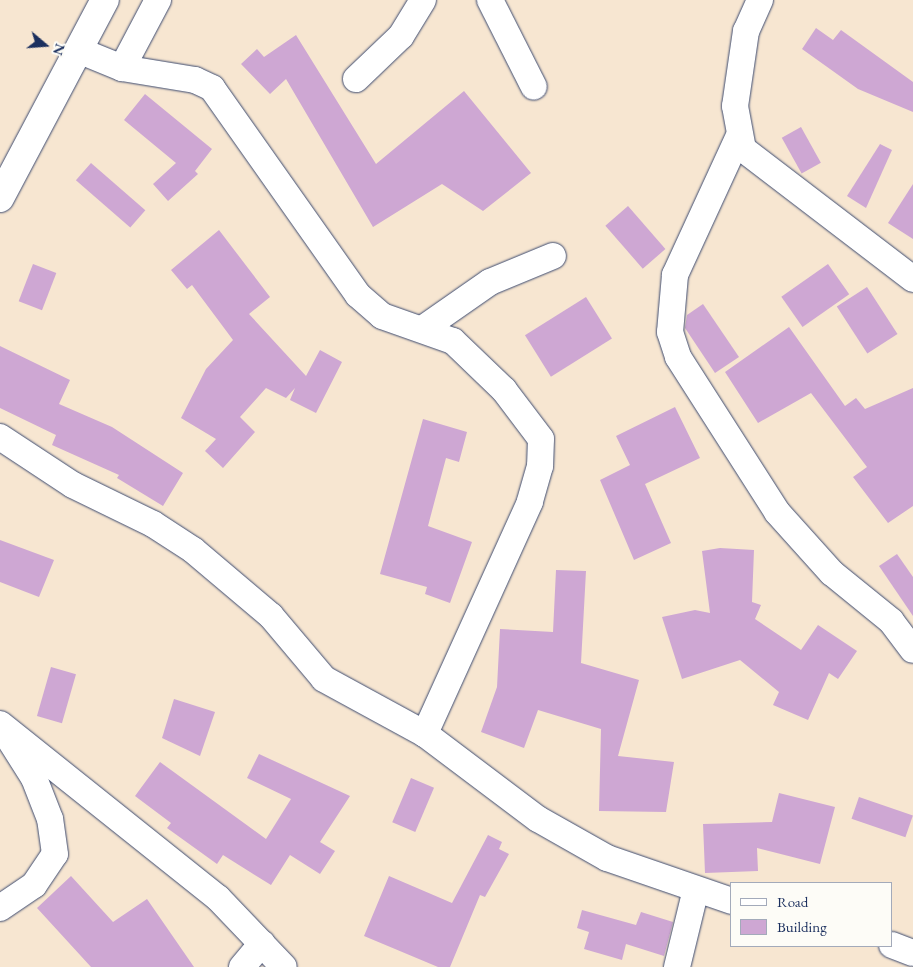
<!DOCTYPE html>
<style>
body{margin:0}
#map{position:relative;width:913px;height:967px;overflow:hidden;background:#f7e6d1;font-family:"EB Garamond",serif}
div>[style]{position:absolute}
.building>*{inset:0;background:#cea7d3;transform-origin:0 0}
.roads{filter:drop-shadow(0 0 1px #3c4a6f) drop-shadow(0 0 1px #3c4a6f)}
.street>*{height:26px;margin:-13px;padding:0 13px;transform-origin:13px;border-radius:13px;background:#fff}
.secondary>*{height:28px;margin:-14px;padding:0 14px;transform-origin:14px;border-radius:14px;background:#fff}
span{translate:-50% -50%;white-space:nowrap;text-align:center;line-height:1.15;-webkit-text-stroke:4px #fdfcf7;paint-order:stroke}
.legend{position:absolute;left:730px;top:882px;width:162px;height:65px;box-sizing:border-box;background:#fdfcf7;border:1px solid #a3aaba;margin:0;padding:6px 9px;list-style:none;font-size:15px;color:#1b2f5e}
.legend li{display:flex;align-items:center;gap:10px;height:25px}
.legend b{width:25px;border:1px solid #a3aaba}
.north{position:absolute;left:20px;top:20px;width:50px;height:50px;-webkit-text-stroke:4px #fdfcf7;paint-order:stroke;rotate:108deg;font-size:14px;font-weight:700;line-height:20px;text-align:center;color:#1b2f5e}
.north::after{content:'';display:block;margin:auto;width:18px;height:22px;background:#1b2f5e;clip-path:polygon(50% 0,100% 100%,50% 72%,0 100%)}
</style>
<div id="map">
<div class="building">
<i style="clip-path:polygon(816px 28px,833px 40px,841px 30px,913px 82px,913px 112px,858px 89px,802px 49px)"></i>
<i style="clip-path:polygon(296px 35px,376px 164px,464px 91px,531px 173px,483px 211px,442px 184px,373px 227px,286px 79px,270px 94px,241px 64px,257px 49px,264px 57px)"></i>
<i style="clip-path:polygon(145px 94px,212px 149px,195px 171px,198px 174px,168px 201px,153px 184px,176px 163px,124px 120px)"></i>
<i style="left:801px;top:127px;width:41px;height:22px;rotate:61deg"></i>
<i style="clip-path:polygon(880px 144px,892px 150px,866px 208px,847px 196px)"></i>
<i style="left:91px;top:163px;width:72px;height:23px;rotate:41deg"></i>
<i style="clip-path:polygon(913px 184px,913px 239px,888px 223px)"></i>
<i style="left:628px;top:206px;width:57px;height:30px;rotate:49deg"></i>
<i style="clip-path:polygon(219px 230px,270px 297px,249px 314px,306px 376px,320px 350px,342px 362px,316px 413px,290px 400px,295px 388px,286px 398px,266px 388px,240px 417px,255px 432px,223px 468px,205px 451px,216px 439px,181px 418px,206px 369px,233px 340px,192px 285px,187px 289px,171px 270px)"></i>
<i style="left:33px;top:264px;width:25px;height:40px;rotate:21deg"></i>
<i style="left:828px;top:264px;width:37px;height:57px;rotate:55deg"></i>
<i style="left:867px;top:287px;width:56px;height:36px;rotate:57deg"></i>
<i style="left:586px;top:297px;width:49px;height:72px;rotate:58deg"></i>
<i style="clip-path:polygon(703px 304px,739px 357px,715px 373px,685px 328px,687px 315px)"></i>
<i style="clip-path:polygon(789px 327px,845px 406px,856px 398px,865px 409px,913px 388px,913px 506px,888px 523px,853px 477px,867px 467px,811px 393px,758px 423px,725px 372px)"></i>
<i style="clip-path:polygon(0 346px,70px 380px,59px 404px,112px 427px,183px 473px,163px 506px,117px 478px,119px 475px,52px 445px,56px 435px,0 408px)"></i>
<i style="clip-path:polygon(675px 407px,700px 458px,645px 484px,671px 543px,634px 560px,600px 480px,630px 465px,616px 436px)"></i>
<i style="clip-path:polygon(423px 419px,467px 432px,459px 462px,446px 458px,428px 526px,472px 542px,450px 603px,425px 594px,427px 587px,380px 574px)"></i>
<i style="clip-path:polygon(0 540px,54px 560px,39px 597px,0 582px)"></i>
<i style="clip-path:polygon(720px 548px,754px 550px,752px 602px,761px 605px,755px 619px,801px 650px,818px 625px,857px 651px,838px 679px,829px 673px,808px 720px,773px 705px,779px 692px,740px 660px,682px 679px,662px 617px,695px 610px,710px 613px,702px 551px)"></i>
<i style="clip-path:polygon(897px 554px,913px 577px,913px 616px,879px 566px)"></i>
<i style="clip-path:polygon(556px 570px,586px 571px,581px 663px,639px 680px,618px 756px,674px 762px,666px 812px,599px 811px,601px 729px,538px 710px,524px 748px,481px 732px,497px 687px,500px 629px,553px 632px)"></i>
<i style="left:51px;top:667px;width:26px;height:51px;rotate:16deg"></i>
<i style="clip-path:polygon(174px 699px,215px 712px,200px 756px,162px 738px)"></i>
<i style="clip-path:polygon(259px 754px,350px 796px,320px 842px,335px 851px,320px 874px,290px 855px,271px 885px,223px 855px,217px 864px,167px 828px,171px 823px,135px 796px,160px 762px,266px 839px,291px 799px,247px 778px)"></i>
<i style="left:411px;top:778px;width:25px;height:48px;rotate:23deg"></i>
<i style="clip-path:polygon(779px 793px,835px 807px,820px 864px,757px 848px,758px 871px,705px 873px,703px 824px,772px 822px)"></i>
<i style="left:859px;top:797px;width:57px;height:23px;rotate:19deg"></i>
<i style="clip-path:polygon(488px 835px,502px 842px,499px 849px,509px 854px,485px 897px,480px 895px,450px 967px,438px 967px,364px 936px,389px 876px,452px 903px)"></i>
<i style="clip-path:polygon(71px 876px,113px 922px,147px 899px,194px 967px,91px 967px,37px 908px)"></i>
<i style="clip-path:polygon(582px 910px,636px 925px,641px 912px,673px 922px,664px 956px,626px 944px,622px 960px,584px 949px,589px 932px,577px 928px)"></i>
</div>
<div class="roads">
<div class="street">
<i style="left:490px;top:0;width:97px;rotate:63.2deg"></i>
<i style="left:760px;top:0;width:34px;rotate:114deg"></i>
<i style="left:746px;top:31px;width:76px;rotate:98.3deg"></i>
<i style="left:735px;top:106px;width:44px;rotate:79.5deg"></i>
<i style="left:743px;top:149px;width:214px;rotate:37.4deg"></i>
<i style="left:78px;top:50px;width:48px;rotate:22.2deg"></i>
<i style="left:122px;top:68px;width:74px;rotate:9.3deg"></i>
<i style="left:195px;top:80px;width:19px;rotate:25deg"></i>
<i style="left:212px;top:88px;width:253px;rotate:54.8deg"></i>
<i style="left:358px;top:295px;width:32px;rotate:41deg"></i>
<i style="left:382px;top:316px;width:75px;rotate:19.4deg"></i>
<i style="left:453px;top:341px;width:71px;rotate:43.9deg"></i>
<i style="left:504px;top:390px;width:61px;rotate:52.9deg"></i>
<i style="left:541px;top:439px;width:27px;rotate:92deg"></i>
<i style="left:540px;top:466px;width:37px;rotate:106deg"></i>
<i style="left:530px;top:502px;width:255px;rotate:114.4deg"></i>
<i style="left:122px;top:68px;width:77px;rotate:-62.1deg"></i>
<i style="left:356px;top:79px;width:62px;rotate:-43.7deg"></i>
<i style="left:401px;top:36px;width:42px;rotate:-58.6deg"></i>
<i style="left:738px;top:138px;width:151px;rotate:114.7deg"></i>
<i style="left:675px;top:275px;width:57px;rotate:95deg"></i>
<i style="left:670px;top:332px;width:26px;rotate:72deg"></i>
<i style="left:678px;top:357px;width:184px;rotate:57.4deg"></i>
<i style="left:777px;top:512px;width:82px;rotate:48deg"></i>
<i style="left:832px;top:573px;width:76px;rotate:39.1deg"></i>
<i style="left:891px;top:621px;width:36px;rotate:53deg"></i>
<i style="left:424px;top:328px;width:80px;rotate:-34.9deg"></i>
<i style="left:490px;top:282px;width:68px;rotate:-22.4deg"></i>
<i style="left:0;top:437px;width:87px;rotate:33.3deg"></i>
<i style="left:73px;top:485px;width:89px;rotate:26deg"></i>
<i style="left:153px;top:524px;width:48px;rotate:33deg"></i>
<i style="left:193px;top:550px;width:102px;rotate:40.2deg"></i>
<i style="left:271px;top:616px;width:82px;rotate:49.9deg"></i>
<i style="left:324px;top:679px;width:115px;rotate:28.6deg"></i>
<i style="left:425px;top:734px;width:141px;rotate:37deg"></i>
<i style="left:538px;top:819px;width:79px;rotate:29.5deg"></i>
<i style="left:607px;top:858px;width:132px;rotate:19deg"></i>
<i style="left:0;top:724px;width:279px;rotate:38.6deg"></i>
<i style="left:218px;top:898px;width:95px;rotate:46.3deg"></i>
<i style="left:0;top:908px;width:41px;rotate:-34.1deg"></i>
<i style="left:34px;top:885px;width:37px;rotate:-56deg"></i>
<i style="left:55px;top:854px;width:35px;rotate:-98deg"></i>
<i style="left:50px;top:819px;width:44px;rotate:-111.3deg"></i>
<i style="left:34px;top:778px;width:45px;rotate:-122.3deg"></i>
<i style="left:892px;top:945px;width:22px;rotate:21deg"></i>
<i style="left:242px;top:967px;width:31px;rotate:-50deg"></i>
<i style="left:677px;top:967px;width:80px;rotate:-76.3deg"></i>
</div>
<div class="secondary">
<i style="left:0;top:198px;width:224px;rotate:-62.1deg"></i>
</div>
</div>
<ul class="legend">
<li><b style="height:6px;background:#fff"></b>Road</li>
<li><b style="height:14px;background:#cea7d3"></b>Building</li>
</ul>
<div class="north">N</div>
</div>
